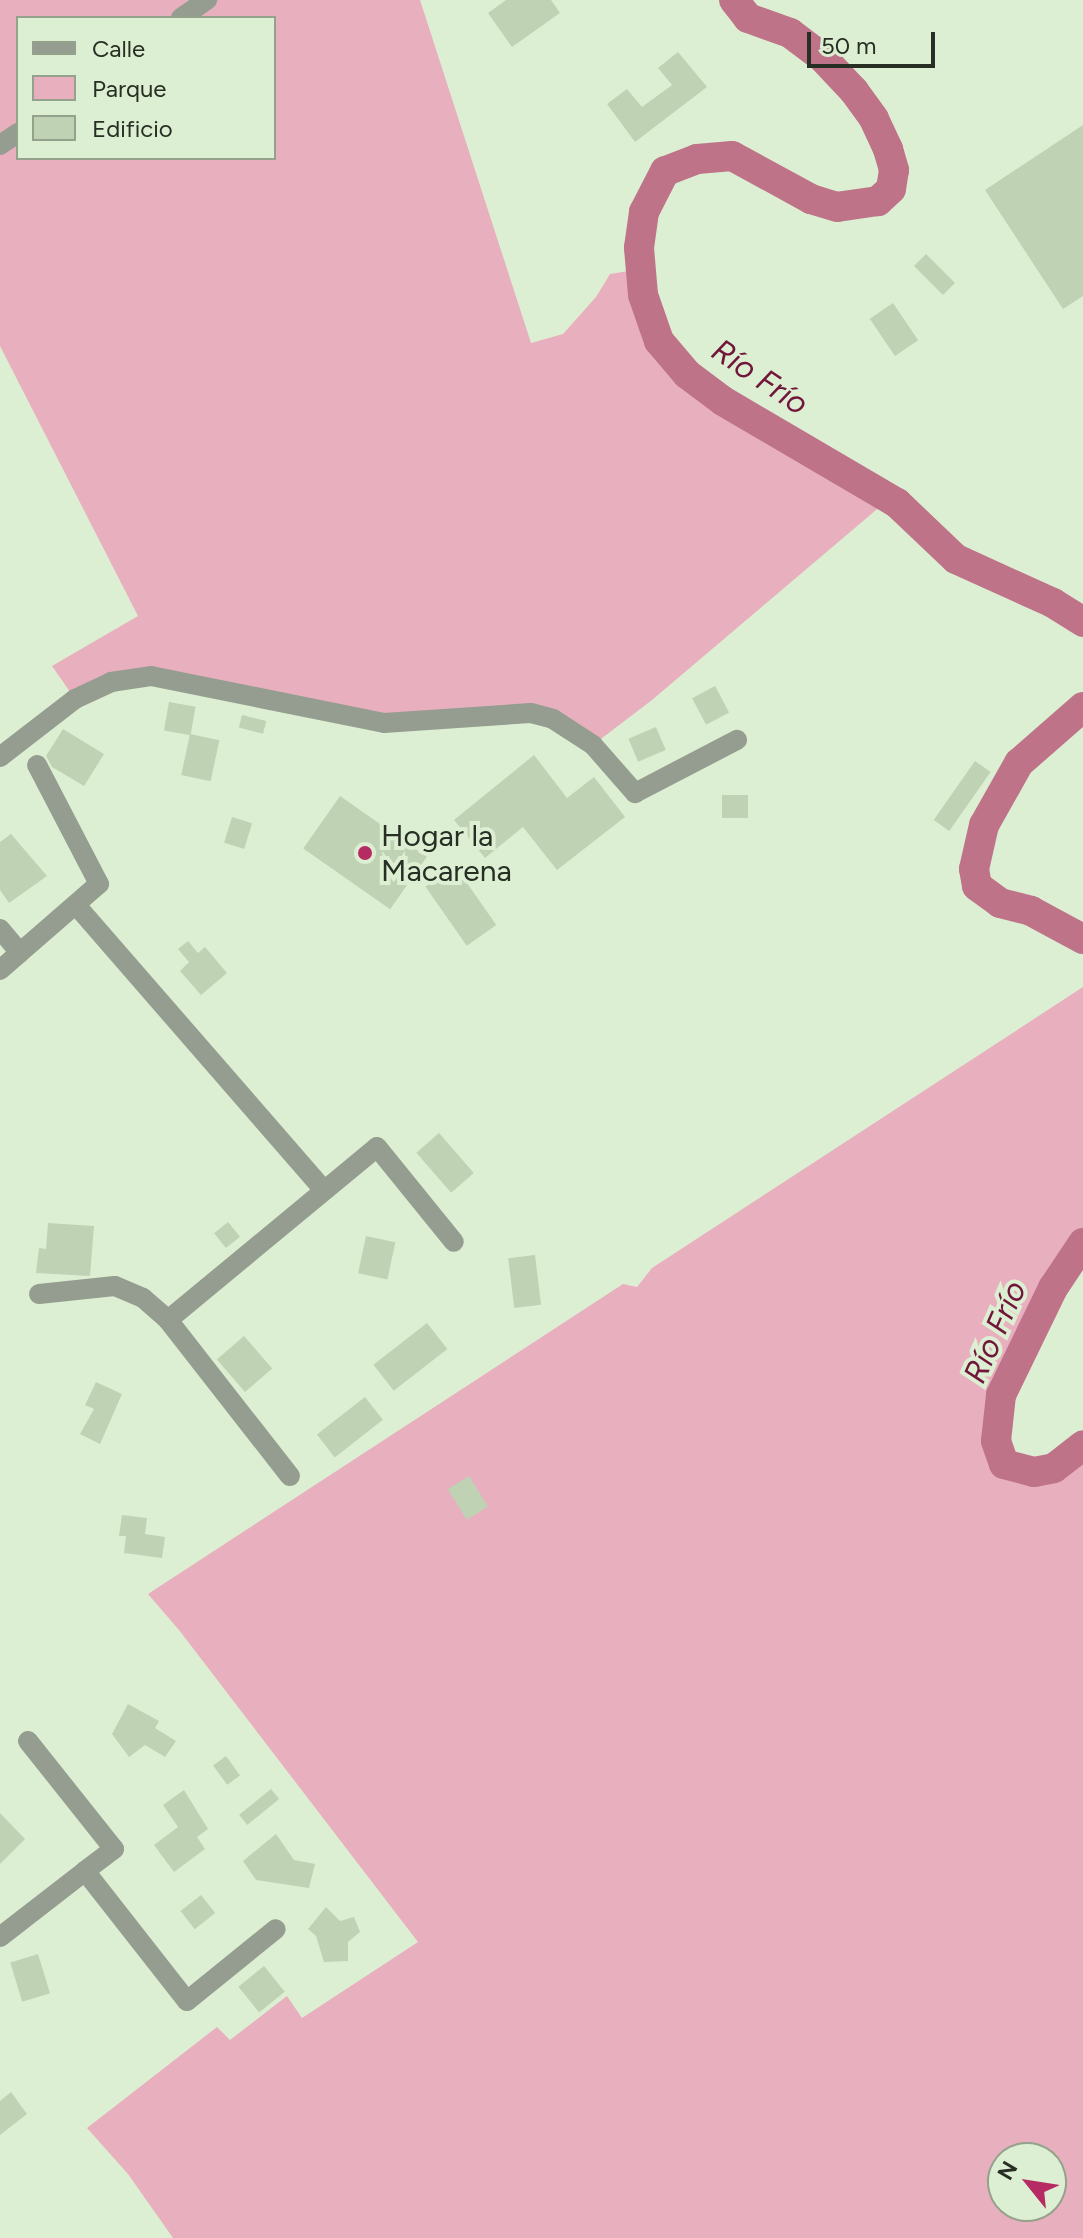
<!DOCTYPE html>
<meta charset="utf-8">
<style>
body{margin:0}
#map{position:relative;width:1083px;height:2238px;overflow:hidden;background:#ddefd2;font-family:Figtree,sans-serif}
div>[style]{position:absolute}
.green>*{inset:0;background:#e8afbe}
.river>*{height:30px;margin:-15px;padding:0 15px;transform-origin:15px;border-radius:15px;background:#be7389}
.building>*{inset:0;background:#bfd2b4;transform-origin:0 0}
.street>*{height:20px;margin:-10px;padding:0 10px;transform-origin:10px;border-radius:10px;background:#959d90}
.dots>*{width:22px;height:22px;translate:-50% -50%;box-sizing:border-box;border:4px solid #ddefd2;border-radius:50%}
span{translate:-50% -50%;white-space:nowrap;text-align:center;line-height:1.15;-webkit-text-stroke:8px #ddefd2;paint-order:stroke}
.poi-label{font-size:30px;color:#272e23}
.left{translate:0 -50%;text-align:left}
.water-label{font-size:32px;color:#71163b;font-style:italic}
.legend{position:absolute;left:16px;top:16px;width:260px;height:144px;box-sizing:border-box;background:#ddefd2;border:2px solid #94a28c;margin:0;padding:10px 14px;list-style:none;font-size:24px;color:#272e23}
.legend li{display:flex;align-items:center;gap:16px;height:40px}
.legend b{width:40px;border:2px solid #94a28c}
.north{position:absolute;left:987px;top:2142px;width:80px;height:80px;box-sizing:border-box;background:#ddefd2;border:2px solid #94a28c;border-radius:50%;rotate:300deg;font-size:22px;font-weight:700;line-height:32px;text-align:center;color:#272e23}
.north::after{content:'';display:block;margin:auto;width:28px;height:36px;background:#b72b64;clip-path:polygon(50% 0,100% 100%,50% 72%,0 100%)}
.scale{position:absolute;left:807px;top:32px;width:128px;height:36px;box-sizing:border-box;border:4px solid #272e23;border-top:0;padding-left:10px;font-size:24px;line-height:28px;white-space:nowrap;color:#272e23;-webkit-text-stroke:6px #ddefd2;paint-order:stroke}
</style>
<div id="map">
<div class="green">
<i style="clip-path:polygon(evenodd,0 0,420px 0,531px 343px,563px 334px,596px 297px,610px 274px,641px 269px,643px 295px,659px 340px,687px 374px,723px 401px,889px 499px,652px 700px,593px 745px,553px 719px,384px 723px,151px 676px,75px 699px,52px 666px,138px 616px,0 346px,0 0,18px 18px,274px 18px,274px 158px,18px 158px,18px 18px)"></i>
<i style="clip-path:polygon(evenodd,1083px 987px,1083px 1243px,1053px 1288px,1001px 1395px,996px 1441px,1004px 1464px,1034px 1472px,1054px 1468px,1083px 1445px,1083px 2238px,173px 2238px,128px 2174px,87px 2128px,217px 2027px,230px 2040px,287px 1996px,302px 2018px,418px 1942px,179px 1630px,148px 1594px,623px 1284px,637px 1287px,652px 1268px,1083px 987px,1003px 2158px,1051px 2158px,1051px 2206px,1003px 2206px,1003px 2158px)"></i>
</div>
<div class="river">
<i style="left:734px;top:0;width:23px;rotate:52deg"></i>
<i style="left:748px;top:18px;width:45px;rotate:19.7deg"></i>
<i style="left:790px;top:33px;width:40px;rotate:37deg"></i>
<i style="left:822px;top:57px;width:47px;rotate:46.7deg"></i>
<i style="left:854px;top:91px;width:34px;rotate:54deg"></i>
<i style="left:874px;top:119px;width:33px;rotate:65deg"></i>
<i style="left:888px;top:149px;width:22px;rotate:74deg"></i>
<i style="left:894px;top:170px;width:19px;rotate:99deg"></i>
<i style="left:891px;top:189px;width:18px;rotate:137deg"></i>
<i style="left:878px;top:201px;width:41px;rotate:171.7deg"></i>
<i style="left:837px;top:207px;width:27px;rotate:-163deg"></i>
<i style="left:811px;top:199px;width:90px;rotate:-151.4deg"></i>
<i style="left:732px;top:156px;width:35px;rotate:175deg"></i>
<i style="left:697px;top:159px;width:34px;rotate:159deg"></i>
<i style="left:665px;top:171px;width:46px;rotate:117.1deg"></i>
<i style="left:644px;top:212px;width:36px;rotate:98deg"></i>
<i style="left:639px;top:248px;width:47px;rotate:85.1deg"></i>
<i style="left:643px;top:295px;width:49px;rotate:70.8deg"></i>
<i style="left:659px;top:341px;width:43px;rotate:49.7deg"></i>
<i style="left:687px;top:374px;width:45px;rotate:36.9deg"></i>
<i style="left:723px;top:401px;width:202px;rotate:30.4deg"></i>
<i style="left:897px;top:503px;width:81px;rotate:43.5deg"></i>
<i style="left:956px;top:559px;width:107px;rotate:24.4deg"></i>
<i style="left:1053px;top:603px;width:36px;rotate:32deg"></i>
<i style="left:1083px;top:707px;width:85px;rotate:138.8deg"></i>
<i style="left:1019px;top:763px;width:71px;rotate:119.4deg"></i>
<i style="left:984px;top:825px;width:45px;rotate:102.8deg"></i>
<i style="left:974px;top:869px;width:17px;rotate:80deg"></i>
<i style="left:977px;top:886px;width:29px;rotate:36deg"></i>
<i style="left:1000px;top:903px;width:32px;rotate:14deg"></i>
<i style="left:1031px;top:911px;width:59px;rotate:28.3deg"></i>
<i style="left:1083px;top:1243px;width:54px;rotate:123.7deg"></i>
<i style="left:1053px;top:1288px;width:119px;rotate:115.9deg"></i>
<i style="left:1001px;top:1395px;width:46px;rotate:96.2deg"></i>
<i style="left:996px;top:1441px;width:24px;rotate:71deg"></i>
<i style="left:1004px;top:1464px;width:31px;rotate:15deg"></i>
<i style="left:1034px;top:1472px;width:20px;rotate:-11deg"></i>
<i style="left:1054px;top:1468px;width:37px;rotate:-38deg"></i>
</div>
<div class="building">
<i style="clip-path:polygon(506px 0,551px 0,560px 13px,512px 47px,488px 13px)"></i>
<i style="clip-path:polygon(678px 52px,707px 87px,635px 142px,607px 104px,627px 89px,642px 107px,672px 85px,658px 68px)"></i>
<i style="clip-path:polygon(1083px 125px,1083px 296px,1063px 309px,985px 190px)"></i>
<i style="left:926px;top:254px;width:41px;height:17px;rotate:45deg"></i>
<i style="left:893px;top:303px;width:45px;height:28px;rotate:56deg"></i>
<i style="left:715px;top:686px;width:30px;height:26px;rotate:62deg"></i>
<i style="left:169px;top:702px;width:27px;height:29px;rotate:10deg"></i>
<i style="left:242px;top:715px;width:25px;height:13px;rotate:14deg"></i>
<i style="left:656px;top:727px;width:25px;height:30px;rotate:67deg"></i>
<i style="clip-path:polygon(63px 729px,104px 754px,84px 786px,52px 767px,46px 756px)"></i>
<i style="left:190px;top:734px;width:30px;height:42px;rotate:12deg"></i>
<i style="clip-path:polygon(534px 755px,567px 798px,594px 777px,625px 817px,557px 870px,523px 827px,485px 858px,454px 820px)"></i>
<i style="left:975px;top:761px;width:19px;height:72px;rotate:35deg"></i>
<i style="left:748px;top:795px;width:23px;height:26px;rotate:90deg"></i>
<i style="left:340px;top:796px;width:106px;height:64px;rotate:35deg"></i>
<i style="left:232px;top:817px;width:21px;height:27px;rotate:17deg"></i>
<i style="clip-path:polygon(11px 834px,47px 876px,9px 903px,0 890px,0 842px)"></i>
<i style="left:455px;top:866px;width:72px;height:36px;rotate:55deg"></i>
<i style="clip-path:polygon(188px 941px,198px 953px,205px 947px,227px 973px,201px 995px,180px 971px,189px 962px,178px 949px)"></i>
<i style="left:439px;top:1133px;width:53px;height:30px;rotate:49deg"></i>
<i style="left:228px;top:1222px;width:19px;height:18px;rotate:51deg"></i>
<i style="clip-path:polygon(48px 1223px,94px 1226px,90px 1276px,36px 1273px,39px 1248px,46px 1249px)"></i>
<i style="left:366px;top:1236px;width:30px;height:38px;rotate:12deg"></i>
<i style="left:535px;top:1255px;width:50px;height:27px;rotate:83deg"></i>
<i style="left:427px;top:1323px;width:33px;height:68px;rotate:52deg"></i>
<i style="left:244px;top:1336px;width:43px;height:36px;rotate:49deg"></i>
<i style="clip-path:polygon(96px 1382px,122px 1394px,100px 1444px,80px 1434px,94px 1409px,85px 1405px)"></i>
<i style="left:365px;top:1397px;width:29px;height:61px;rotate:52deg"></i>
<i style="left:469px;top:1476px;width:36px;height:25px;rotate:58deg"></i>
<i style="clip-path:polygon(122px 1515px,147px 1518px,145px 1534px,165px 1537px,162px 1558px,124px 1553px,126px 1536px,119px 1536px)"></i>
<i style="clip-path:polygon(128px 1704px,159px 1721px,155px 1728px,176px 1741px,165px 1757px,145px 1745px,129px 1757px,112px 1734px)"></i>
<i style="left:226px;top:1756px;width:24px;height:16px;rotate:54deg"></i>
<i style="left:271px;top:1789px;width:13px;height:41px;rotate:51deg"></i>
<i style="clip-path:polygon(184px 1790px,208px 1829px,197px 1837px,205px 1849px,174px 1872px,154px 1845px,178px 1827px,163px 1805px)"></i>
<i style="clip-path:polygon(0 1813px,25px 1839px,0 1864px)"></i>
<i style="clip-path:polygon(276px 1834px,294px 1860px,315px 1864px,309px 1888px,256px 1880px,243px 1861px)"></i>
<i style="left:201px;top:1895px;width:23px;height:26px;rotate:52deg"></i>
<i style="clip-path:polygon(326px 1907px,340px 1921px,354px 1917px,360px 1932px,348px 1942px,348px 1961px,324px 1962px,316px 1936px,308px 1929px)"></i>
<i style="left:38px;top:1954px;width:41px;height:29px;rotate:73deg"></i>
<i style="left:264px;top:1966px;width:33px;height:33px;rotate:51deg"></i>
<i style="clip-path:polygon(11px 2092px,27px 2114px,0 2135px,0 2101px)"></i>
</div>
<div class="street">
<i style="left:181px;top:18px;width:32px;rotate:-35deg"></i>
<i style="left:0;top:145px;width:22px;rotate:-34deg"></i>
<i style="left:0;top:757px;width:95px;rotate:-37.7deg"></i>
<i style="left:75px;top:699px;width:40px;rotate:-25deg"></i>
<i style="left:111px;top:682px;width:40px;rotate:-8.5deg"></i>
<i style="left:151px;top:676px;width:238px;rotate:11.4deg"></i>
<i style="left:384px;top:723px;width:147px;rotate:-3.9deg"></i>
<i style="left:531px;top:713px;width:23px;rotate:15deg"></i>
<i style="left:553px;top:719px;width:48px;rotate:33deg"></i>
<i style="left:593px;top:745px;width:64px;rotate:48.8deg"></i>
<i style="left:635px;top:793px;width:115px;rotate:-27.5deg"></i>
<i style="left:76px;top:905px;width:376px;rotate:49deg"></i>
<i style="left:0;top:929px;width:31px;rotate:50deg"></i>
<i style="left:0;top:970px;width:131px;rotate:-41deg"></i>
<i style="left:99px;top:884px;width:134px;rotate:-117.5deg"></i>
<i style="left:39px;top:1294px;width:76px;rotate:-6deg"></i>
<i style="left:115px;top:1286px;width:30px;rotate:23deg"></i>
<i style="left:143px;top:1298px;width:33px;rotate:41deg"></i>
<i style="left:168px;top:1320px;width:198px;rotate:52deg"></i>
<i style="left:168px;top:1320px;width:271px;rotate:-39.6deg"></i>
<i style="left:377px;top:1147px;width:122px;rotate:51deg"></i>
<i style="left:28px;top:1741px;width:138px;rotate:51.5deg"></i>
<i style="left:114px;top:1849px;width:36px;rotate:143deg"></i>
<i style="left:0;top:1937px;width:108px;rotate:-37.8deg"></i>
<i style="left:85px;top:1871px;width:165px;rotate:51.9deg"></i>
<i style="left:187px;top:2001px;width:114px;rotate:-39deg"></i>
</div>
<div class="dots">
<i style="left:365px;top:853px;background:#b72b64"></i>
</div>
<div class="poi-label">
<span class="left" style="left:381px;top:853px">Hogar la<br>Macarena</span>
</div>
<div class="water-label">
<span style="left:760px;top:377px;rotate:34deg">Río Frío</span>
<span style="left:995px;top:1332px;rotate:-66deg">Río Frío</span>
</div>
<ul class="legend">
<li><b style="height:10px;background:#959d90"></b>Calle</li>
<li><b style="height:22px;background:#e8afbe"></b>Parque</li>
<li><b style="height:22px;background:#bfd2b4"></b>Edificio</li>
</ul>
<div class="north">N</div>
<div class="scale">50 m</div>
</div>
